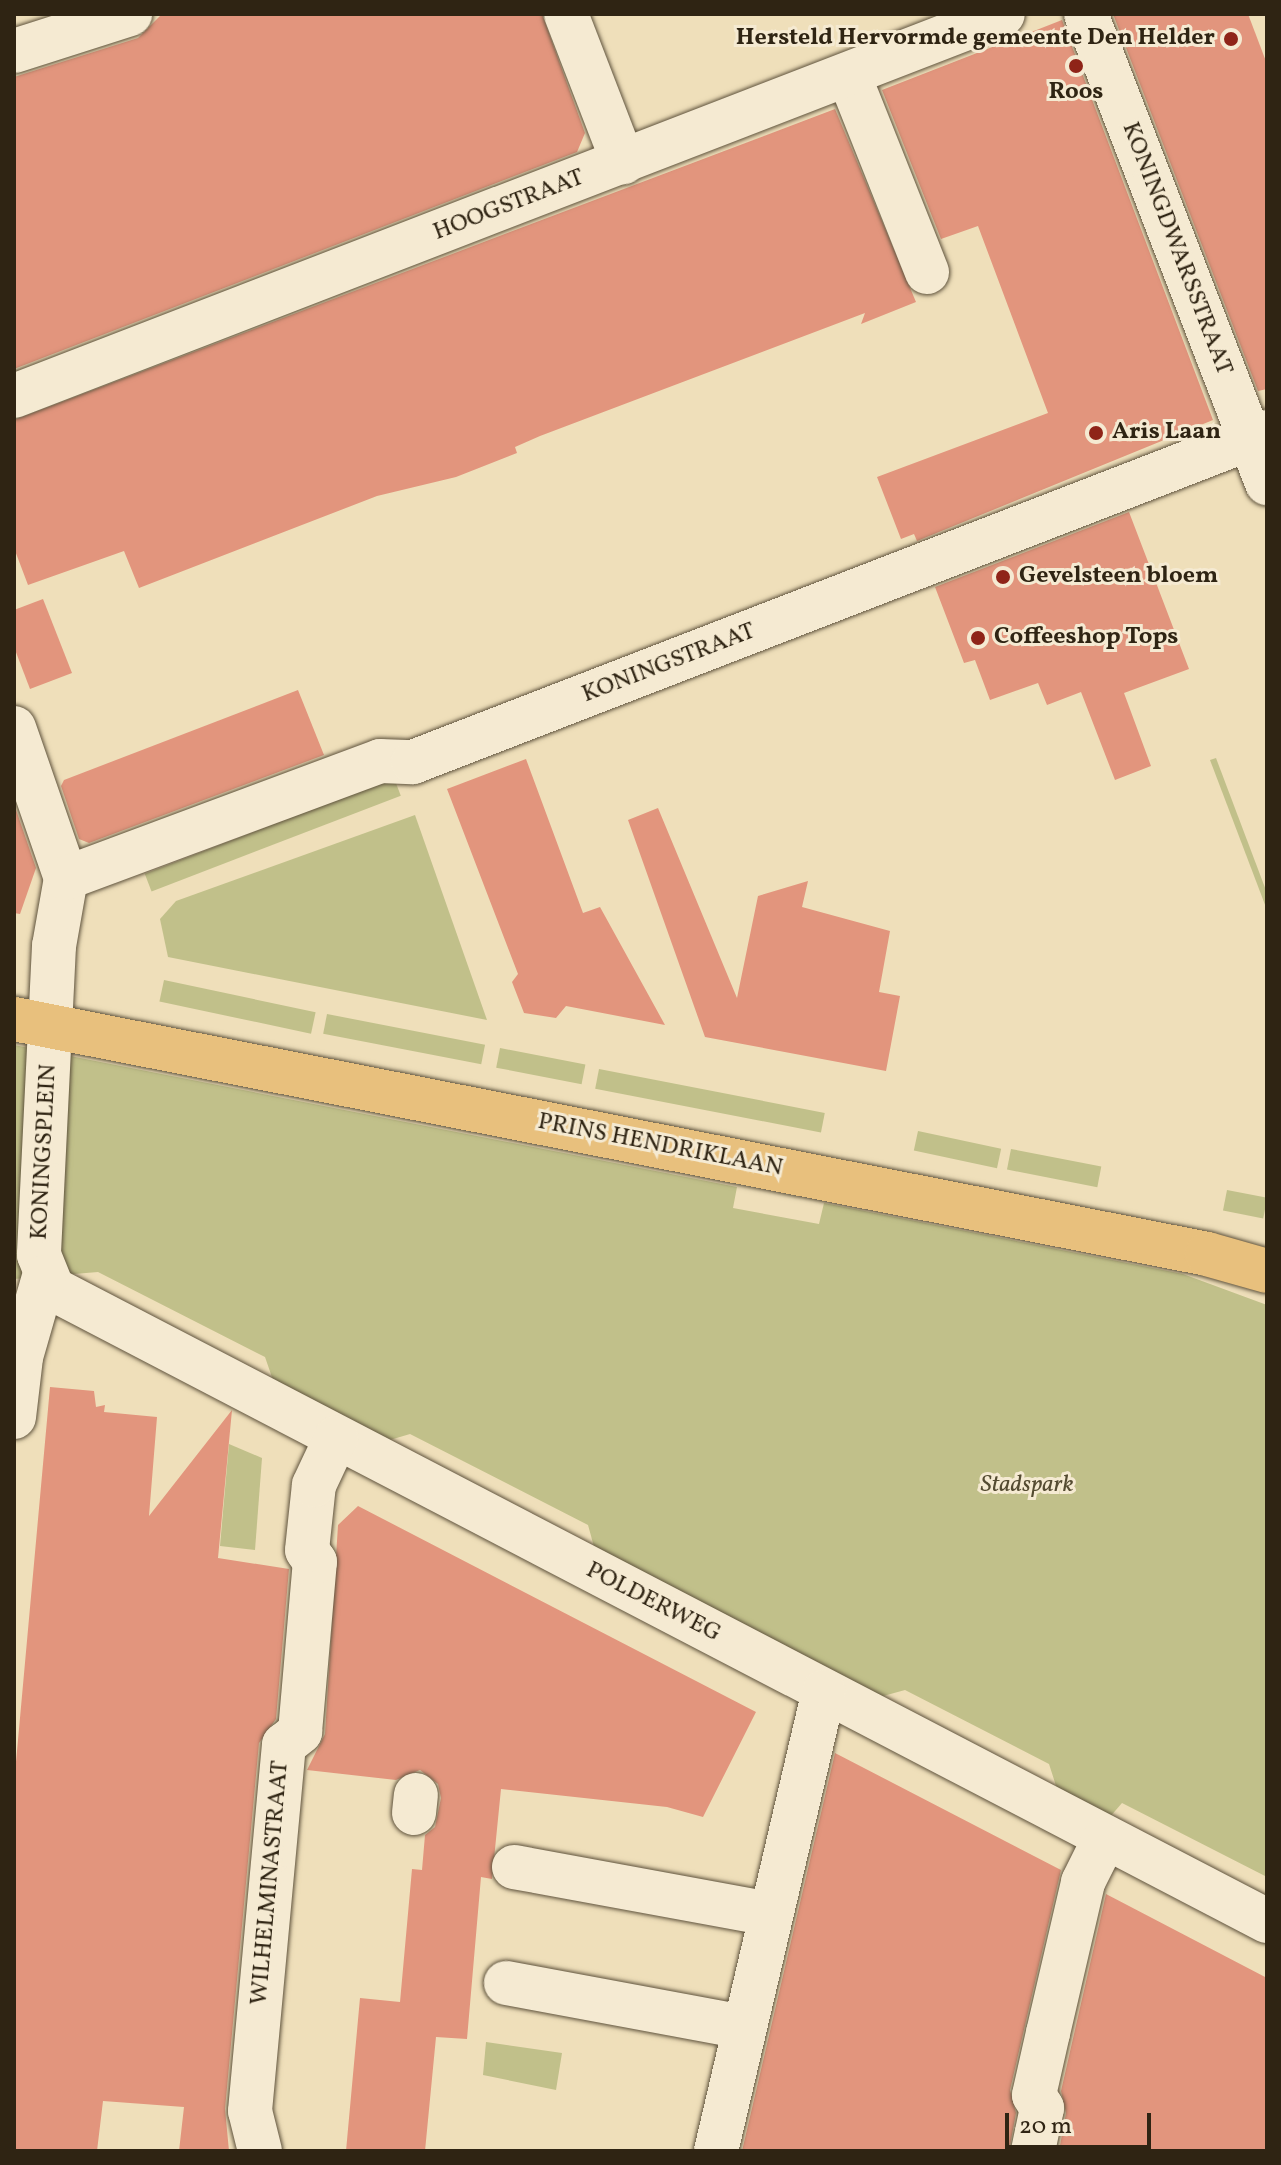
<!DOCTYPE html>
<style>
body{margin:0}
#map{position:relative;width:1281px;height:2165px;overflow:hidden;background:#efdfba;font-family:Vollkorn,serif}
div>[style]{position:absolute}
.green>*{inset:0;background:#c1c08a;transform-origin:0 0}
.building>*{inset:0;background:#e2957d}
.roads{filter:drop-shadow(0 0 2px #5f533d) drop-shadow(0 0 2px #5f533d)}
.minor>*{height:44px;margin:-22px;padding:0 22px;transform-origin:22px;border-radius:22px;background:#f5ead2}
.major>*{height:44px;margin:-22px;padding:0 22px;transform-origin:22px;border-radius:22px;background:#e8c07d}
.dots>*{width:22px;height:22px;translate:-50% -50%;box-sizing:border-box;border:4px solid #f5ead2;border-radius:50%}
span{translate:-50% -50%;white-space:nowrap;text-align:center;line-height:1.15;-webkit-text-stroke:6px #f5ead2;paint-order:stroke}
.poi-label{font-size:24px;color:#2f2413;font-weight:700}
.right{translate:-100% -50%;text-align:right}
.left{translate:0 -50%;text-align:left}
.street-label{font-size:24px;color:#2f2413}
.park-label{font-size:24px;color:#544b31;font-style:italic}
.frame{position:absolute;inset:0;border:16px solid #2f2413;pointer-events:none}
.scale{position:absolute;left:1005px;top:2113px;width:146px;height:36px;box-sizing:border-box;border:4px solid #2f2413;border-top:0;padding-left:10px;font-size:24px;line-height:28px;white-space:nowrap;color:#2f2413;-webkit-text-stroke:6px #f5ead2;paint-order:stroke}
</style>
<div id="map">
<div class="green">
<i style="clip-path:polygon(1216px 758px,1267px 893px,1267px 910px,1210px 760px)"></i>
<i style="left:394px;top:778px;width:19px;height:267px;rotate:69deg"></i>
<i style="clip-path:polygon(415px 815px,487px 1020px,168px 957px,160px 919px,176px 901px)"></i>
<i style="left:164px;top:980px;width:155px;height:22px;rotate:12deg"></i>
<i style="left:327px;top:1014px;width:161px;height:20px;rotate:11deg"></i>
<i style="clip-path:polygon(14px 1045px,737px 1187px,733px 1208px,819px 1224px,824px 1203px,1183px 1274px,1267px 1305px,1267px 1877px,1122px 1803px,1109px 1818px,1058px 1792px,1049px 1764px,905px 1690px,876px 1698px,596px 1554px,588px 1525px,410px 1434px,383px 1442px,275px 1386px,265px 1357px,98px 1272px,14px 1279px)"></i>
<i style="left:500px;top:1048px;width:87px;height:20px;rotate:11deg"></i>
<i style="left:599px;top:1069px;width:230px;height:20px;rotate:11deg"></i>
<i style="left:918px;top:1131px;width:85px;height:20px;rotate:12deg"></i>
<i style="left:1011px;top:1149px;width:92px;height:21px;rotate:11deg"></i>
<i style="left:1227px;top:1190px;width:41px;height:21px;rotate:11deg"></i>
<i style="clip-path:polygon(229px 1444px,262px 1458px,255px 1550px,220px 1546px)"></i>
<i style="clip-path:polygon(486px 2042px,562px 2053px,556px 2090px,483px 2075px)"></i>
</div>
<div class="building">
<i style="clip-path:polygon(162px 14px,542px 14px,585px 133px,577px 152px,14px 369px,14px 77px,138px 38px)"></i>
<i style="clip-path:polygon(1113px 14px,1248px 14px,1267px 64px,1267px 389px,1258px 391px)"></i>
<i style="clip-path:polygon(1062px 20px,1213px 420px,917px 541px,914px 534px,901px 539px,877px 477px,1048px 413px,978px 226px,941px 239px,882px 90px)"></i>
<i style="clip-path:polygon(835px 109px,916px 302px,861px 324px,865px 313px,540px 436px,515px 447px,517px 453px,456px 477px,377px 496px,139px 588px,124px 551px,28px 585px,14px 548px,14px 420px)"></i>
<i style="clip-path:polygon(1129px 512px,1189px 669px,1124px 693px,1151px 766px,1115px 780px,1081px 692px,1047px 705px,1038px 683px,990px 700px,975px 660px,964px 663px,935px 587px)"></i>
<i style="clip-path:polygon(43px 599px,72px 673px,30px 689px,14px 647px,14px 610px)"></i>
<i style="clip-path:polygon(298px 690px,324px 755px,89px 843px,79px 839px,61px 786px,64px 780px)"></i>
<i style="clip-path:polygon(526px 759px,583px 913px,600px 907px,665px 1025px,566px 1006px,556px 1018px,524px 1013px,512px 982px,518px 974px,447px 789px)"></i>
<i style="clip-path:polygon(14px 804px,36px 868px,20px 914px,14px 913px)"></i>
<i style="clip-path:polygon(658px 808px,737px 998px,758px 896px,808px 881px,802px 907px,890px 931px,879px 992px,900px 996px,886px 1071px,705px 1037px,628px 820px)"></i>
<i style="clip-path:polygon(50px 1387px,94px 1391px,96px 1407px,105px 1405px,104px 1412px,157px 1417px,149px 1516px,232px 1410px,218px 1558px,289px 1569px,276px 1719px,259px 1743px,225px 2109px,229px 2151px,179px 2151px,184px 2107px,103px 2101px,97px 2151px,14px 2151px,14px 1784px)"></i>
<i style="clip-path:polygon(358px 1506px,756px 1712px,703px 1817px,667px 1807px,501px 1789px,492px 1879px,481px 1877px,467px 2039px,436px 2037px,425px 2151px,346px 2151px,360px 1998px,400px 2002px,412px 1869px,422px 1870px,425px 1835px,435px 1827px,441px 1798px,438px 1784px,420px 1770px,396px 1780px,307px 1770px,325px 1734px,338px 1525px)"></i>
<i style="clip-path:polygon(835px 1753px,1061px 1870px,1010px 2090px,1016px 2113px,1009px 2151px,742px 2151px)"></i>
<i style="clip-path:polygon(1106px 1894px,1267px 1978px,1267px 2151px,1059px 2151px,1066px 2113px,1061px 2091px)"></i>
</div>
<div class="roads">
<div class="minor">
<i style="left:566px;top:14px;width:159px;rotate:68.9deg"></i>
<i style="left:1086px;top:14px;width:503px;rotate:68.9deg"></i>
<i style="left:14px;top:51px;width:122px;rotate:-17.7deg"></i>
<i style="left:849px;top:76px;width:211px;rotate:68.3deg"></i>
<i style="left:14px;top:396px;width:1060px;rotate:-21.12deg"></i>
<i style="left:14px;top:728px;width:159px;rotate:70.9deg"></i>
<i style="left:66px;top:878px;width:69px;rotate:100deg"></i>
<i style="left:54px;top:946px;width:309px;rotate:92.8deg"></i>
<i style="left:39px;top:1255px;width:37px;rotate:68deg"></i>
<i style="left:53px;top:1289px;width:1369px;rotate:27.5deg"></i>
<i style="left:66px;top:878px;width:335px;rotate:-20.4deg"></i>
<i style="left:380px;top:761px;width:33px;rotate:2deg"></i>
<i style="left:413px;top:762px;width:916px;rotate:-21.13deg"></i>
<i style="left:14px;top:1417px;width:60px;rotate:-83.3deg"></i>
<i style="left:21px;top:1357px;width:83px;rotate:-74deg"></i>
<i style="left:414px;top:1813px;width:18px;rotate:-84deg"></i>
<i style="left:514px;top:1867px;width:261px;rotate:10.4deg"></i>
<i style="left:506px;top:1983px;width:242px;rotate:10.5deg"></i>
<i style="left:260px;top:2151px;width:41px;rotate:-104deg"></i>
<i style="left:250px;top:2111px;width:368px;rotate:-84.7deg"></i>
<i style="left:284px;top:1745px;width:21px;rotate:-39deg"></i>
<i style="left:300px;top:1732px;width:171px;rotate:-85deg"></i>
<i style="left:315px;top:1562px;width:14px;rotate:-124deg"></i>
<i style="left:307px;top:1550px;width:65px;rotate:-83.9deg"></i>
<i style="left:314px;top:1485px;width:52px;rotate:-64.9deg"></i>
<i style="left:716px;top:2151px;width:472px;rotate:-76.8deg"></i>
<i style="left:1033px;top:2151px;width:44px;rotate:-78.2deg"></i>
<i style="left:1042px;top:2108px;width:15px;rotate:-122deg"></i>
<i style="left:1034px;top:2095px;width:64px;rotate:-77.3deg"></i>
<i style="left:1048px;top:2033px;width:155px;rotate:-76.9deg"></i>
<i style="left:1083px;top:1882px;width:47px;rotate:-63.4deg"></i>
</div>
<div class="major">
<i style="left:14px;top:1019px;width:1216px;rotate:11.14deg"></i>
<i style="left:1207px;top:1254px;width:62px;rotate:15.8deg"></i>
</div>
</div>
<div class="dots">
<i style="left:1231px;top:39px;background:#8f2418"></i>
<i style="left:1076px;top:66px;background:#8f2418"></i>
<i style="left:1096px;top:433px;background:#8f2418"></i>
<i style="left:1003px;top:577px;background:#8f2418"></i>
<i style="left:978px;top:638px;background:#8f2418"></i>
</div>
<div class="poi-label">
<span class="right" style="left:1215px;top:39px">Hersteld Hervormde gemeente Den Helder</span>
<span style="left:1076px;top:93px">Roos</span>
<span class="left" style="left:1112px;top:433px">Aris Laan</span>
<span class="left" style="left:1019px;top:577px">Gevelsteen bloem</span>
<span class="left" style="left:994px;top:638px">Coffeeshop Tops</span>
</div>
<div class="street-label">
<span style="left:509px;top:206px;rotate:-21deg">HOOGSTRAAT</span>
<span style="left:1176px;top:249px;rotate:69deg">KONINGDWARSSTRAAT</span>
<span style="left:669px;top:664px;rotate:-21deg">KONINGSTRAAT</span>
<span style="left:660px;top:1146px;rotate:11deg">PRINS HENDRIKLAAN</span>
<span style="left:45px;top:1152px;rotate:-87deg">KONINGSPLEIN</span>
<span style="left:653px;top:1603px;rotate:27deg">POLDERWEG</span>
<span style="left:271px;top:1883px;rotate:-85deg">WILHELMINASTRAAT</span>
</div>
<div class="park-label">
<span style="left:1027px;top:1486px">Stadspark</span>
</div>
<div class="frame"></div>
<div class="scale">20 m</div>
</div>
